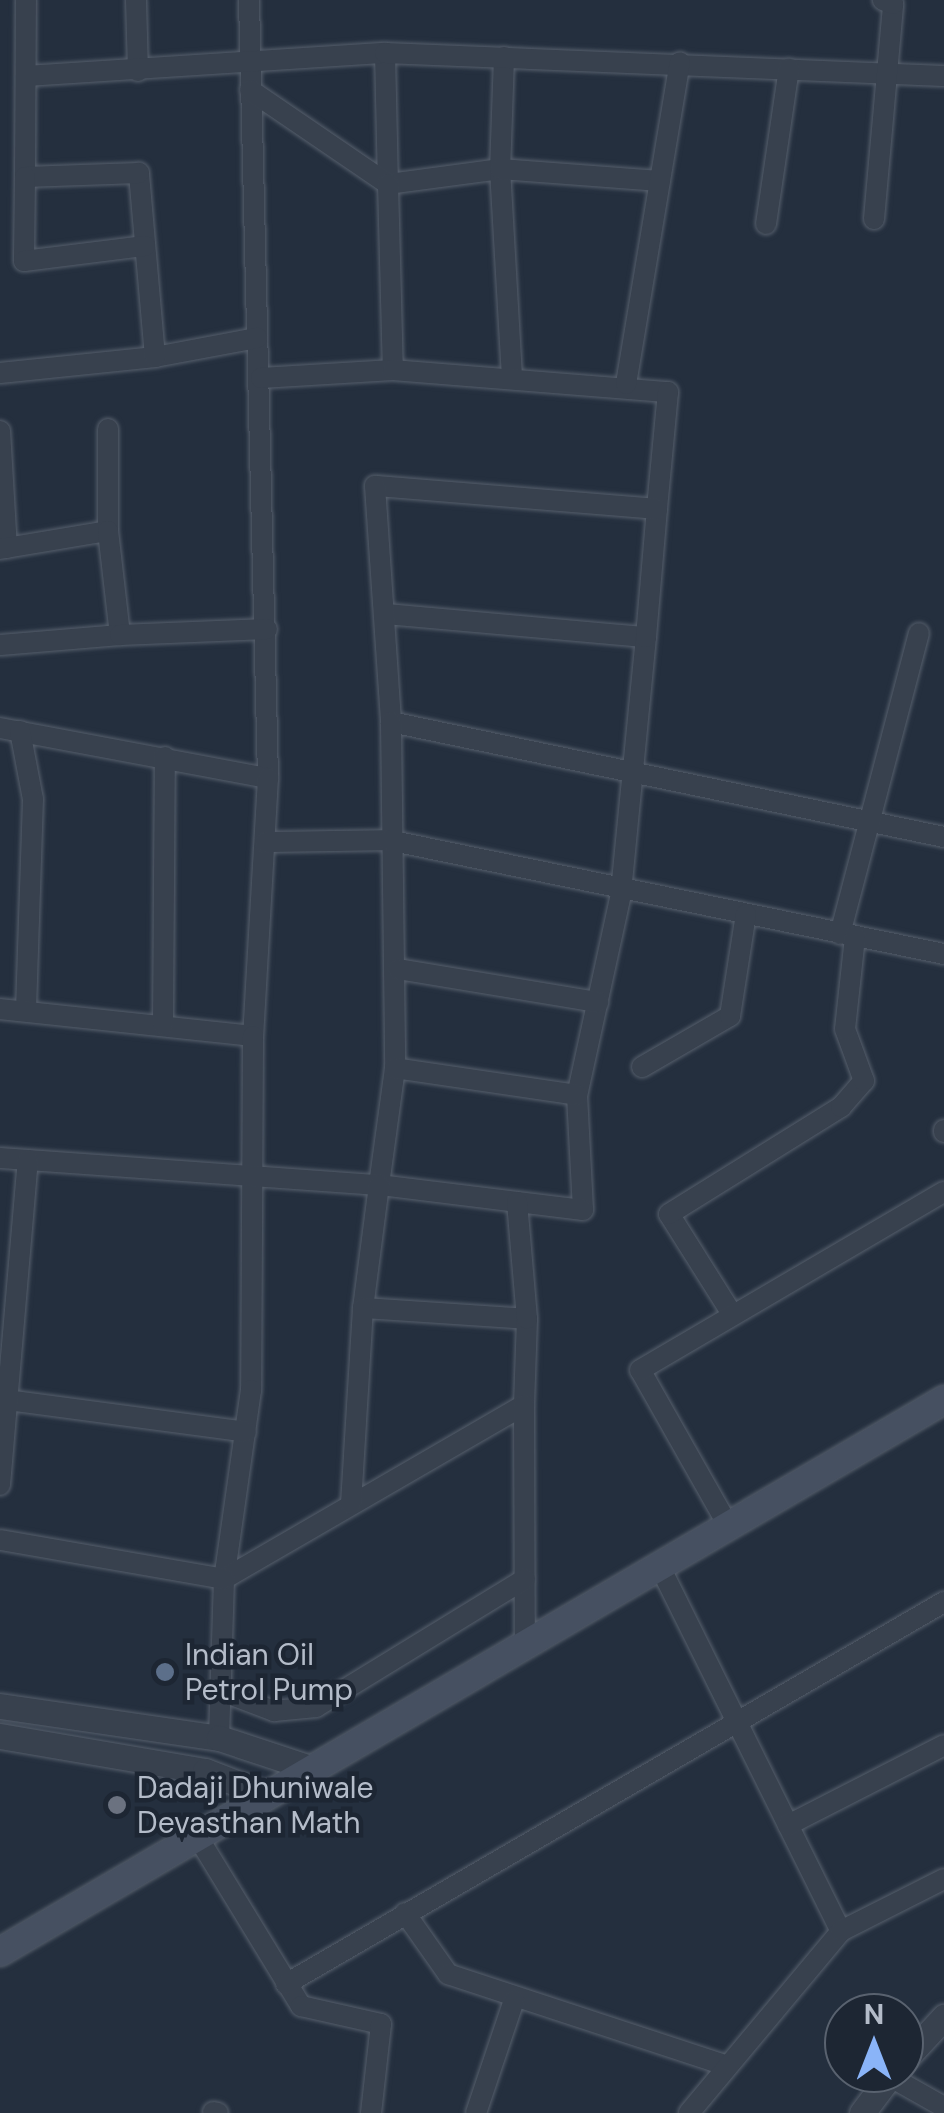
<!DOCTYPE html>
<style>
body{margin:0}
#map{position:relative;width:944px;height:2113px;overflow:hidden;background:#242f3e;font-family:"DM Sans",sans-serif}
div>[style]{position:absolute}
.roads{filter:drop-shadow(0 0 2px #565f6c) drop-shadow(0 0 2px #565f6c)}
.minor>*{height:20px;margin:-10px;padding:0 10px;transform-origin:10px;border-radius:10px;background:#38414e}
.tertiary>*{height:25px;margin:-12.5px;padding:0 12.5px;transform-origin:12.5px;border-radius:12.5px;background:#38414e}
.secondary>*{height:28px;margin:-14px;padding:0 14px;transform-origin:14px;border-radius:14px;background:#465061}
.dots>*{width:28px;height:28px;translate:-50% -50%;box-sizing:border-box;border:5px solid #1d2633;border-radius:50%}
span{translate:-50% -50%;white-space:nowrap;text-align:center;line-height:1.15;-webkit-text-stroke:9px #1d2633;paint-order:stroke}
.poi-label{font-size:30px;color:#b4bcc9}
.left{translate:0 -50%;text-align:left}
.north{position:absolute;left:824px;top:1993px;width:100px;height:100px;box-sizing:border-box;background:#1d2633;border:2px solid #59626f;border-radius:50%;rotate:0deg;font-size:28px;font-weight:700;line-height:40px;text-align:center;color:#b4bcc9}
.north::after{content:'';display:block;margin:auto;width:35px;height:45px;background:#8ab4f8;clip-path:polygon(50% 0,100% 100%,50% 72%,0 100%)}
</style>
<div id="map">
<div class="roads">
<div class="minor">
<i style="left:136px;top:0;width:71px;rotate:88.4deg"></i>
<i style="left:249px;top:0;width:778px;rotate:88.6deg"></i>
<i style="left:385px;top:53px;width:131px;rotate:88.7deg"></i>
<i style="left:388px;top:184px;width:113px;rotate:-7.6deg"></i>
<i style="left:500px;top:169px;width:208px;rotate:86.7deg"></i>
<i style="left:504px;top:57px;width:112px;rotate:92deg"></i>
<i style="left:500px;top:169px;width:160px;rotate:4.3deg"></i>
<i style="left:26px;top:76px;width:360px;rotate:-3.7deg"></i>
<i style="left:385px;top:53px;width:559px;rotate:2.36deg"></i>
<i style="left:250px;top:90px;width:167px;rotate:34.3deg"></i>
<i style="left:388px;top:184px;width:186px;rotate:88.5deg"></i>
<i style="left:25px;top:177px;width:177px;rotate:-89.7deg"></i>
<i style="left:874px;top:219px;width:216px;rotate:-84.9deg"></i>
<i style="left:893px;top:4px;width:11px;rotate:-158deg"></i>
<i style="left:766px;top:224px;width:157px;rotate:-81.6deg"></i>
<i style="left:155px;top:357px;width:104px;rotate:-10.6deg"></i>
<i style="left:0;top:373px;width:156px;rotate:-5.9deg"></i>
<i style="left:155px;top:357px;width:185px;rotate:-95deg"></i>
<i style="left:139px;top:173px;width:114px;rotate:178deg"></i>
<i style="left:25px;top:177px;width:84px;rotate:90.7deg"></i>
<i style="left:24px;top:261px;width:122px;rotate:-7.1deg"></i>
<i style="left:261px;top:378px;width:132px;rotate:-3.5deg"></i>
<i style="left:393px;top:370px;width:276px;rotate:4.6deg"></i>
<i style="left:668px;top:392px;width:118px;rotate:95.4deg"></i>
<i style="left:626px;top:384px;width:326px;rotate:-80.5deg"></i>
<i style="left:108px;top:429px;width:102px;rotate:90deg"></i>
<i style="left:0;top:431px;width:117px;rotate:86.6deg"></i>
<i style="left:0;top:549px;width:109px;rotate:-9.5deg"></i>
<i style="left:108px;top:531px;width:105px;rotate:83.4deg"></i>
<i style="left:120px;top:635px;width:120px;rotate:175.2deg"></i>
<i style="left:386px;top:614px;width:261px;rotate:5.1deg"></i>
<i style="left:646px;top:637px;width:258px;rotate:95.6deg"></i>
<i style="left:621px;top:894px;width:206px;rotate:102.3deg"></i>
<i style="left:577px;top:1095px;width:115px;rotate:87deg"></i>
<i style="left:583px;top:1210px;width:206px;rotate:-173deg"></i>
<i style="left:379px;top:1185px;width:118px;rotate:-82.2deg"></i>
<i style="left:120px;top:635px;width:147px;rotate:-2.3deg"></i>
<i style="left:646px;top:637px;width:128px;rotate:-85.1deg"></i>
<i style="left:657px;top:509px;width:283px;rotate:-175.3deg"></i>
<i style="left:375px;top:486px;width:237px;rotate:86.1deg"></i>
<i style="left:391px;top:722px;width:565px;rotate:11.75deg"></i>
<i style="left:391px;top:722px;width:346px;rotate:89.3deg"></i>
<i style="left:395px;top:1068px;width:184px;rotate:8.4deg"></i>
<i style="left:0;top:728px;width:273px;rotate:10.6deg"></i>
<i style="left:268px;top:778px;width:258px;rotate:93.3deg"></i>
<i style="left:20px;top:731px;width:69px;rotate:79.2deg"></i>
<i style="left:33px;top:799px;width:212px;rotate:91.9deg"></i>
<i style="left:265px;top:842px;width:123px;rotate:-0.9deg"></i>
<i style="left:388px;top:840px;width:568px;rotate:11.59deg"></i>
<i style="left:840px;top:934px;width:311px;rotate:-75.3deg"></i>
<i style="left:398px;top:969px;width:203px;rotate:9.4deg"></i>
<i style="left:0;top:1009px;width:254px;rotate:6.1deg"></i>
<i style="left:253px;top:1036px;width:354px;rotate:90.3deg"></i>
<i style="left:251px;top:1390px;width:191px;rotate:98.1deg"></i>
<i style="left:224px;top:1579px;width:159px;rotate:91.8deg"></i>
<i style="left:163px;top:1025px;width:268px;rotate:-89.6deg"></i>
<i style="left:642px;top:1067px;width:102px;rotate:-30.1deg"></i>
<i style="left:730px;top:1016px;width:103px;rotate:-81.1deg"></i>
<i style="left:944px;top:1132px;width:2px;rotate:-90deg"></i>
<i style="left:0;top:1158px;width:380px;rotate:4.1deg"></i>
<i style="left:379px;top:1185px;width:124px;rotate:97.4deg"></i>
<i style="left:363px;top:1308px;width:164px;rotate:3.8deg"></i>
<i style="left:527px;top:1319px;width:86px;rotate:92deg"></i>
<i style="left:524px;top:1405px;width:347px;rotate:149.9deg"></i>
<i style="left:224px;top:1579px;width:227px;rotate:-170.1deg"></i>
<i style="left:517px;top:1202px;width:117px;rotate:85.1deg"></i>
<i style="left:732px;top:1314px;width:118px;rotate:-122.2deg"></i>
<i style="left:669px;top:1214px;width:203px;rotate:-31.9deg"></i>
<i style="left:841px;top:1107px;width:35px;rotate:-49deg"></i>
<i style="left:864px;top:1081px;width:55px;rotate:-110.1deg"></i>
<i style="left:845px;top:1029px;width:93px;rotate:-83.8deg"></i>
<i style="left:7px;top:1400px;width:241px;rotate:7.6deg"></i>
<i style="left:524px;top:1405px;width:239px;rotate:89.8deg"></i>
<i style="left:0;top:1485px;width:326px;rotate:-85.1deg"></i>
<i style="left:351px;top:1504px;width:196px;rotate:-86.5deg"></i>
<i style="left:729px;top:1527px;width:180px;rotate:-119.5deg"></i>
<i style="left:640px;top:1370px;width:352px;rotate:-30.4deg"></i>
<i style="left:660px;top:1567px;width:407px;rotate:63.6deg"></i>
<i style="left:221px;top:1691px;width:57px;rotate:20.7deg"></i>
<i style="left:274px;top:1711px;width:42px;rotate:-5.4deg"></i>
<i style="left:316px;top:1707px;width:245px;rotate:-31.5deg"></i>
<i style="left:788px;top:1825px;width:175px;rotate:-27.1deg"></i>
<i style="left:199px;top:1839px;width:196px;rotate:58.6deg"></i>
<i style="left:301px;top:2006px;width:82px;rotate:12.7deg"></i>
<i style="left:381px;top:2024px;width:90px;rotate:96.4deg"></i>
<i style="left:405px;top:1913px;width:75px;rotate:54.8deg"></i>
<i style="left:448px;top:1974px;width:287px;rotate:18.2deg"></i>
<i style="left:286px;top:1984px;width:761px;rotate:-30.14deg"></i>
<i style="left:889px;top:2076px;width:63px;rotate:29.4deg"></i>
<i style="left:213px;top:2112px;width:5px;rotate:11deg"></i>
<i style="left:476px;top:2113px;width:119px;rotate:-71.4deg"></i>
<i style="left:689px;top:2113px;width:237px;rotate:-50.1deg"></i>
<i style="left:841px;top:1931px;width:115px;rotate:-26.8deg"></i>
</div>
<div class="tertiary">
<i style="left:0;top:1706px;width:221px;rotate:8.3deg"></i>
<i style="left:219px;top:1738px;width:93px;rotate:18.2deg"></i>
<i style="left:0;top:1736px;width:208px;rotate:9.7deg"></i>
<i style="left:205px;top:1771px;width:64px;rotate:21deg"></i>
<i style="left:904px;top:2060px;width:59px;rotate:-47.1deg"></i>
<i style="left:862px;top:2113px;width:50px;rotate:-53.1deg"></i>
</div>
<div class="secondary">
<i style="left:0;top:1952px;width:1094px;rotate:-30.32deg"></i>
</div>
</div>
<div class="dots">
<i style="left:165px;top:1672px;background:#5c6f8a"></i>
<i style="left:117px;top:1805px;background:#6b7280"></i>
</div>
<div class="poi-label">
<span class="left" style="left:185px;top:1672px">Indian Oil<br>Petrol Pump</span>
<span class="left" style="left:137px;top:1805px">Dadaji Dhuniwale<br>Devasthan Math</span>
</div>
<div class="north">N</div>
</div>
